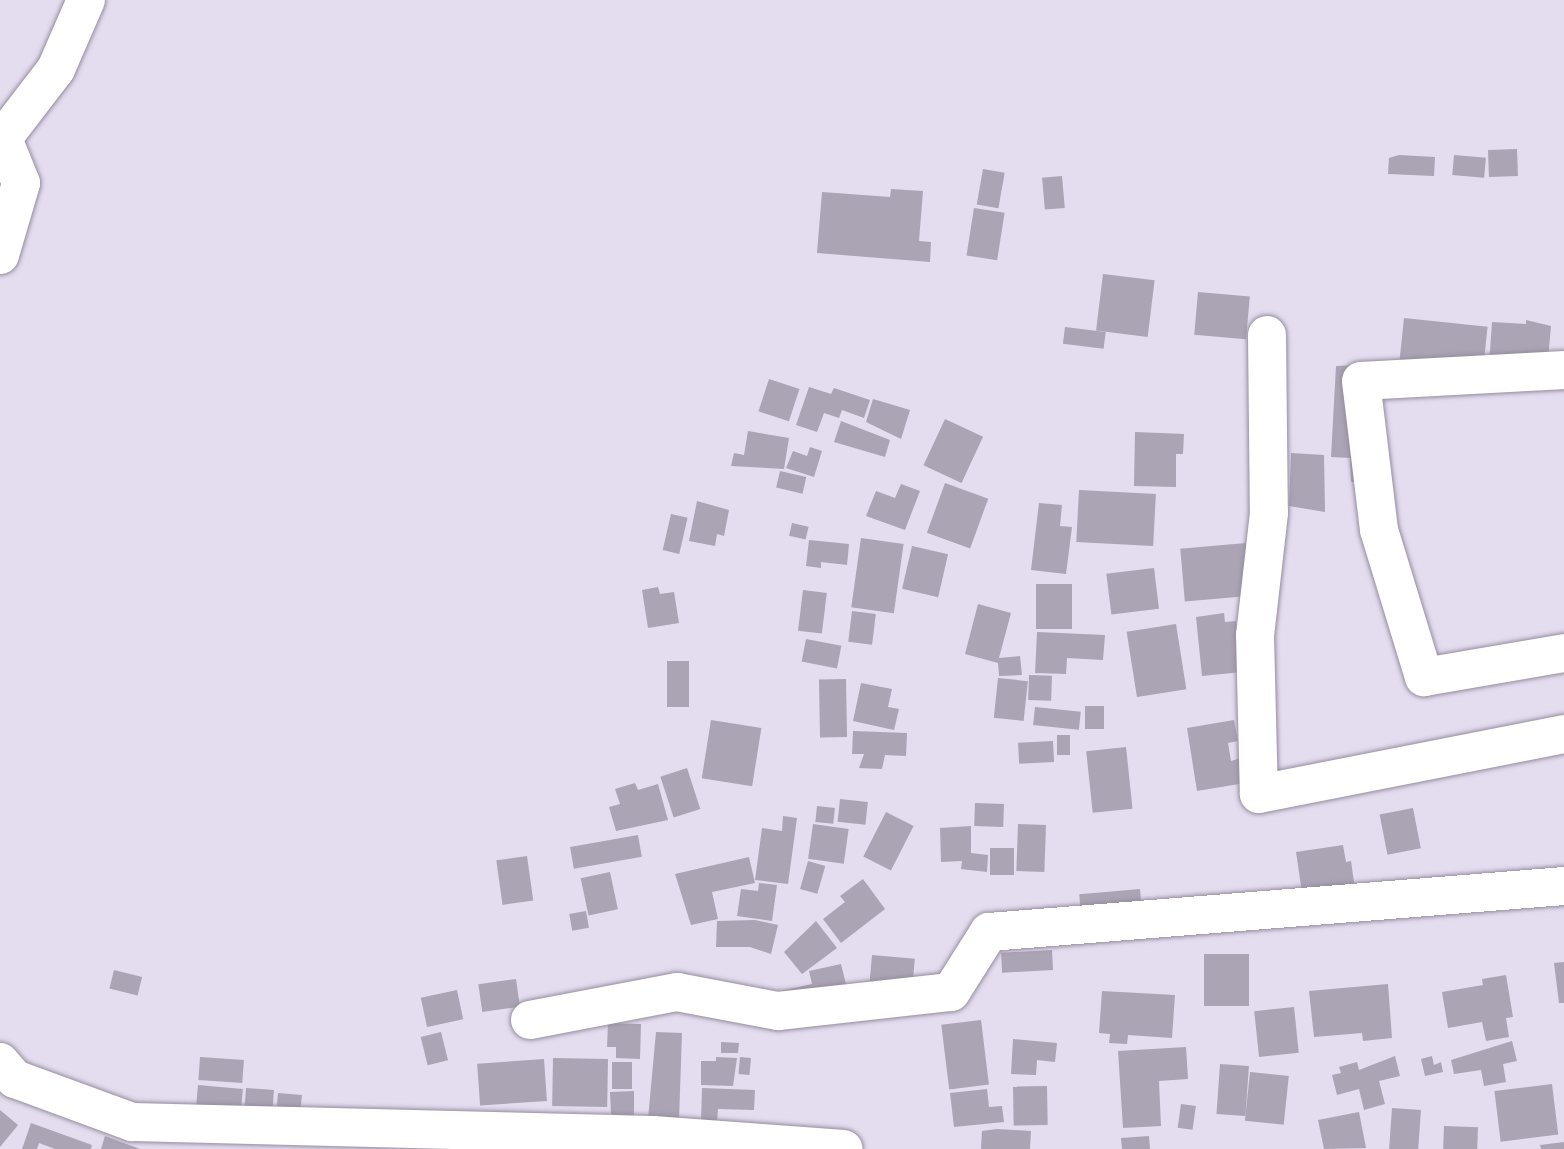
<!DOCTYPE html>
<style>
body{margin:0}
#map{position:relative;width:1564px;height:1149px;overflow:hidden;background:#e4dcef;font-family:"Work Sans",sans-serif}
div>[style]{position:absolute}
.building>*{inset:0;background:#aba4b5;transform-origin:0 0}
.roads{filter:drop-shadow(0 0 2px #948d9e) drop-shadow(0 0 2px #948d9e)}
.street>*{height:38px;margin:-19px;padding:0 19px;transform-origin:19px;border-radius:19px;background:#fff}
.secondary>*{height:38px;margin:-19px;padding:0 19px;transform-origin:19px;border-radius:19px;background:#fff}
span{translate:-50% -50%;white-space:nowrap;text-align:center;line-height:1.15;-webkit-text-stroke:5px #e4dcef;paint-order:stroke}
</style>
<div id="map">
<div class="building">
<i style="left:1517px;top:149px;width:27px;height:29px;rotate:88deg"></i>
<i style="clip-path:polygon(1399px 155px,1435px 157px,1434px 176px,1388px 174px,1389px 158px)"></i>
<i style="left:1454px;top:155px;width:32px;height:20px;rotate:5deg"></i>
<i style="left:983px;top:169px;width:22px;height:36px;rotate:10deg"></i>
<i style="left:1062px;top:176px;width:32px;height:20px;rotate:85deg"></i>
<i style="clip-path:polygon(891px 189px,923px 191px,919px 241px,931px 242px,930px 262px,817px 253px,822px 192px,890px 197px)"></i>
<i style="left:974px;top:208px;width:31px;height:48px;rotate:9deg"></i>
<i style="left:1103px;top:274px;width:52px;height:57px;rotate:7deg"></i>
<i style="left:1198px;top:292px;width:52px;height:43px;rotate:5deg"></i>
<i style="left:1404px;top:318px;width:84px;height:42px;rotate:6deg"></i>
<i style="clip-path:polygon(1526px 320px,1551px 326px,1547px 370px,1489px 365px,1492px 322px,1526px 324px)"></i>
<i style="left:1065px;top:327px;width:41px;height:17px;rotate:7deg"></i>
<i style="clip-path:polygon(1357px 365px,1380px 482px,1351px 482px,1350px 458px,1331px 457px,1336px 366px)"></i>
<i style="left:769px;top:379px;width:32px;height:34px;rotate:18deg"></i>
<i style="clip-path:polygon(809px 387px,831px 394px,834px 388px,870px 400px,864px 418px,842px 410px,839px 418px,824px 413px,817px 432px,796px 425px)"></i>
<i style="clip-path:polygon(873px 399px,910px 410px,901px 439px,866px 422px)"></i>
<i style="left:945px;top:419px;width:42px;height:51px;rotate:25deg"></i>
<i style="clip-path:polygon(841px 421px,890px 440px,885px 457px,834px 442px)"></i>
<i style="clip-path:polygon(748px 431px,789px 438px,784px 469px,731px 466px,734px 453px,744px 455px)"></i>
<i style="clip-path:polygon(1135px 432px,1184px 434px,1183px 454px,1176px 454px,1176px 487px,1134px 486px)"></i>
<i style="clip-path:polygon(810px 447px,822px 451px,814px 477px,786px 468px,793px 451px,807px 456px)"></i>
<i style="clip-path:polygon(1291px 453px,1324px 455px,1325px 512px,1289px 506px)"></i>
<i style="left:780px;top:471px;width:27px;height:17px;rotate:13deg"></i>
<i style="left:945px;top:483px;width:46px;height:53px;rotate:20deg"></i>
<i style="clip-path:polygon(901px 484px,920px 491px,905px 530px,866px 516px,876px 491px,895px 498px)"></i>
<i style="left:1079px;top:490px;width:77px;height:52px;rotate:3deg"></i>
<i style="clip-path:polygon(697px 501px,729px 510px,724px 536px,717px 534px,715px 546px,689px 541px)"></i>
<i style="clip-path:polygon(1039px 503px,1062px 505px,1060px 526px,1072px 527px,1066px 574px,1031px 570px)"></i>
<i style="left:671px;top:514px;width:17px;height:37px;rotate:13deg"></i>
<i style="left:792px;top:523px;width:17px;height:13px;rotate:13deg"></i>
<i style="left:861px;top:538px;width:43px;height:70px;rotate:8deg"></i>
<i style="clip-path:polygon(809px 540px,849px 544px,847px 565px,821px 562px,821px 568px,806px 566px)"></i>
<i style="left:1246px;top:543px;width:53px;height:66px;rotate:85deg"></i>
<i style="left:912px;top:546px;width:37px;height:44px;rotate:13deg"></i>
<i style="left:1154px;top:568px;width:41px;height:48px;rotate:83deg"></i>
<i style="left:1036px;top:584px;width:36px;height:45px"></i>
<i style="clip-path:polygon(658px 587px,660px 594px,674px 592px,679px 623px,648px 628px,642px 590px)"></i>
<i style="left:803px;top:590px;width:24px;height:41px;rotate:7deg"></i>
<i style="clip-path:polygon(978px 604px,1011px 613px,999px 658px,1020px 656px,1022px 675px,999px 676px,998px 663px,965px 654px)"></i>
<i style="left:852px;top:611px;width:24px;height:31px;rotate:7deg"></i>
<i style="clip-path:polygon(1224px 613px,1225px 622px,1236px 621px,1242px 672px,1202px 676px,1196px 617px)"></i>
<i style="left:1176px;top:624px;width:66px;height:50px;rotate:81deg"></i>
<i style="clip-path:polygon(1037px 632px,1105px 635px,1103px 660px,1067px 658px,1066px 674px,1035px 673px)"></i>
<i style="left:806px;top:639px;width:36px;height:23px;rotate:11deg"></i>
<i style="left:667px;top:661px;width:22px;height:46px"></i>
<i style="left:1029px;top:675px;width:23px;height:25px;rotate:2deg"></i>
<i style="left:998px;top:678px;width:30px;height:40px;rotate:6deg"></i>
<i style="left:846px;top:679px;width:58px;height:27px;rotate:89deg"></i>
<i style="clip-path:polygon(861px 683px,892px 689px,888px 707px,899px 709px,894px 730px,853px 721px)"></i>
<i style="left:1085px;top:706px;width:19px;height:23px"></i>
<i style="left:1035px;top:707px;width:46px;height:18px;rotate:6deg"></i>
<i style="left:711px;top:720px;width:51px;height:59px;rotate:9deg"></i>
<i style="clip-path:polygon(1234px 720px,1238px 741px,1228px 743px,1231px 761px,1241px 758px,1245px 783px,1197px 791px,1187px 728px)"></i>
<i style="clip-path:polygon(853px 731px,907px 733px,906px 756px,885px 755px,882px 769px,859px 768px,864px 754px,852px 754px)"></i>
<i style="left:1057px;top:735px;width:13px;height:20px"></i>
<i style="left:1053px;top:741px;width:21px;height:35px;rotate:87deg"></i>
<i style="left:1126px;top:747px;width:62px;height:40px;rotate:84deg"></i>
<i style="left:687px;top:768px;width:43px;height:28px;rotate:72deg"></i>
<i style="clip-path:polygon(635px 783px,638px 790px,658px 784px,668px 820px,616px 831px,609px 807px,620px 804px,615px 789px)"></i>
<i style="left:840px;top:799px;width:28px;height:23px;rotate:6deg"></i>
<i style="left:975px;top:803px;width:29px;height:23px;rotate:2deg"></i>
<i style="left:817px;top:806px;width:18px;height:16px;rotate:6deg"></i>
<i style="left:1413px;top:808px;width:41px;height:34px;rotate:79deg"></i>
<i style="left:886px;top:812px;width:31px;height:50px;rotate:27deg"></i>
<i style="clip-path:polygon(783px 816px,797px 818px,788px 884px,755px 880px,762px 828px,782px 831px)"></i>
<i style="left:813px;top:824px;width:36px;height:35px;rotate:8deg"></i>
<i style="left:1018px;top:824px;width:28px;height:47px;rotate:2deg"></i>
<i style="clip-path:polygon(971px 826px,971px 853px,988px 855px,987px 872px,961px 869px,962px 861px,941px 862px,940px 828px)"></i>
<i style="left:638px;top:835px;width:22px;height:69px;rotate:80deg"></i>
<i style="clip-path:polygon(1343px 845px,1346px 862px,1351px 861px,1355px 889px,1304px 906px,1296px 852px)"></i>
<i style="left:990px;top:848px;width:24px;height:27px"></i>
<i style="left:527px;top:856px;width:45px;height:31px;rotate:82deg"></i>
<i style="clip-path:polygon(749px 857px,755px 883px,712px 892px,718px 919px,691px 925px,675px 874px)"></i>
<i style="left:808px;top:861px;width:18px;height:29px;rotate:16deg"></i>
<i style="left:610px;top:872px;width:38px;height:30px;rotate:78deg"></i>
<i style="clip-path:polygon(863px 879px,885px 909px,841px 943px,823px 919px,845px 902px,840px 896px)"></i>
<i style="clip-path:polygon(759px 883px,777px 885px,772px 921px,737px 916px,741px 889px,758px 891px)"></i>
<i style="left:1140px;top:889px;width:43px;height:61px;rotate:85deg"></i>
<i style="left:586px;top:911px;width:17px;height:17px;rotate:80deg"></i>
<i style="clip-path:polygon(755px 920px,778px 925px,771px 954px,750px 947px,716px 947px,717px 921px)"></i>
<i style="clip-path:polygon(816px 921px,837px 948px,802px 974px,784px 952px)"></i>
<i style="left:1052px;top:950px;width:20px;height:51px;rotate:87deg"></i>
<i style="left:1204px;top:954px;width:45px;height:52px"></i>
<i style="left:872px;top:955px;width:43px;height:49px;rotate:5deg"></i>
<i style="clip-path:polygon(1564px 962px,1564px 1003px,1559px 1003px,1554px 963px)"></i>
<i style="clip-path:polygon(841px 964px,849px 996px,781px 991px,812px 984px,809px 971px)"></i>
<i style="left:114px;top:970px;width:29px;height:19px;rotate:14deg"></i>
<i style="clip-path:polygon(1506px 975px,1513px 1017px,1506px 1018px,1509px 1037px,1486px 1041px,1482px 1022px,1448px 1028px,1442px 992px,1483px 985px,1482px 979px)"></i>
<i style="left:516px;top:979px;width:28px;height:38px;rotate:82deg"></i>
<i style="clip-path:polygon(1388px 984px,1392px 1038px,1363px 1041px,1362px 1033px,1314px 1037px,1309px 991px)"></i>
<i style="left:457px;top:990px;width:30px;height:37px;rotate:78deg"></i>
<i style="clip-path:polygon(1102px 991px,1175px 995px,1172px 1038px,1128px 1035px,1127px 1044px,1109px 1043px,1110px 1034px,1099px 1033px)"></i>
<i style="left:1294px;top:1007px;width:46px;height:40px;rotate:84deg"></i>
<i style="left:981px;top:1020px;width:65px;height:40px;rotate:83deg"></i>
<i style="clip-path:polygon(608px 1023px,641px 1024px,640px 1059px,616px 1058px,616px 1047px,607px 1047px)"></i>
<i style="left:441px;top:1032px;width:29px;height:21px;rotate:76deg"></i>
<i style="clip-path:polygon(656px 1032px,682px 1033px,679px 1120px,648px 1119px)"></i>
<i style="clip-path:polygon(1013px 1039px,1057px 1043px,1055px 1062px,1037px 1060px,1036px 1075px,1011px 1074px)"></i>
<i style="clip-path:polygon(1512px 1041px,1517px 1061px,1503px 1064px,1506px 1082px,1484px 1086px,1481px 1070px,1454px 1074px,1451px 1060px)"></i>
<i style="clip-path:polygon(721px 1042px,739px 1043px,738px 1053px,721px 1053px)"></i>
<i style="clip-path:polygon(1186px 1047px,1188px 1079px,1159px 1081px,1161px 1126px,1123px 1128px,1118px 1051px)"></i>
<i style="clip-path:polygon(1395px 1056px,1400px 1076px,1379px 1081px,1385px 1104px,1364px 1110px,1359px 1089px,1337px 1095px,1332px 1075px,1341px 1073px,1339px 1067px,1357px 1062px,1359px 1070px)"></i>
<i style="clip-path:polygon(1432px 1056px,1434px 1065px,1441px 1062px,1443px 1072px,1425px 1076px,1421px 1059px)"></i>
<i style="left:200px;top:1057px;width:44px;height:23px;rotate:4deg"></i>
<i style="clip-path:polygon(716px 1057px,737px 1058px,733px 1086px,701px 1085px,701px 1061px,716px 1061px)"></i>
<i style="left:740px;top:1057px;width:11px;height:17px;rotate:5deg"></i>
<i style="left:553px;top:1058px;width:55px;height:48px;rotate:1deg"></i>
<i style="left:544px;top:1059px;width:42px;height:67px;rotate:86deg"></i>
<i style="left:612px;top:1062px;width:20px;height:27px"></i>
<i style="left:1220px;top:1064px;width:29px;height:50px;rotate:4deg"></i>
<i style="left:1250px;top:1072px;width:39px;height:49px;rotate:6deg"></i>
<i style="left:1552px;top:1084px;width:51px;height:58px;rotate:83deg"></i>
<i style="left:198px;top:1085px;width:45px;height:25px;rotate:5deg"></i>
<i style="left:1047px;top:1086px;width:39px;height:34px;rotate:89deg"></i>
<i style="left:246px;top:1088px;width:28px;height:20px;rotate:4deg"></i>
<i style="clip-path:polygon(702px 1088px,755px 1090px,754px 1110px,718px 1109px,717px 1122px,701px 1122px)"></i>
<i style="clip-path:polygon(987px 1089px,989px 1107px,1002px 1106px,1004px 1122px,954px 1127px,950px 1093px)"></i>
<i style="clip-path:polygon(634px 1091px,634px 1120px,611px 1114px,610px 1092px)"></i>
<i style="left:278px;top:1093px;width:24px;height:18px;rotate:5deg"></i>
<i style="left:1181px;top:1104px;width:15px;height:24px;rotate:8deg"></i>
<i style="left:1392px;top:1108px;width:29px;height:41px;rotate:4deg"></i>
<i style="clip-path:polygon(0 1110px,18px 1125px,0 1147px)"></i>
<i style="clip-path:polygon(1359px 1112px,1366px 1148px,1324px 1149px,1318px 1120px)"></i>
<i style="clip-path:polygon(31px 1123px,92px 1145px,91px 1149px,55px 1149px,39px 1143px,37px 1149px,22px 1149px)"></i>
<i style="left:1444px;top:1126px;width:34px;height:23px;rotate:2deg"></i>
<i style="clip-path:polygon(997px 1129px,1031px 1131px,1030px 1149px,981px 1149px,982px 1131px)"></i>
<i style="clip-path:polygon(105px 1136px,140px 1149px,101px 1149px)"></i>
<i style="clip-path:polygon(1149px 1136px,1150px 1149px,1122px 1149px,1121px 1138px)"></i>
<i style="clip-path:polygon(1564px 1142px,1564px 1149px,1541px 1149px,1540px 1145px)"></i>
</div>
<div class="roads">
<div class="street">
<i style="left:1267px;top:335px;width:178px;rotate:89.4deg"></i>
<i style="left:1269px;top:513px;width:123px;rotate:96.5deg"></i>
<i style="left:1255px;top:635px;width:159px;rotate:88.6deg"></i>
<i style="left:1259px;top:794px;width:311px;rotate:-11.1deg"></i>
<i style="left:1564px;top:370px;width:203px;rotate:176.9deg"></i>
<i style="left:1361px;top:381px;width:150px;rotate:83.1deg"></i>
<i style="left:1379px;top:530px;width:154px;rotate:73deg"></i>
<i style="left:1424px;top:677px;width:142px;rotate:-9.7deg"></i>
<i style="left:530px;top:1020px;width:150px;rotate:-10.8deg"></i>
<i style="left:677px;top:992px;width:103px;rotate:10.7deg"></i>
<i style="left:778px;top:1011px;width:174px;rotate:-6.3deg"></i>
<i style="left:951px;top:992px;width:71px;rotate:-57.7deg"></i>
<i style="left:989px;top:932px;width:577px;rotate:-4.57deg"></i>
</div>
<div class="secondary">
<i style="left:0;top:142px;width:92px;rotate:-52.5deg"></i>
<i style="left:56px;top:69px;width:75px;rotate:-66.5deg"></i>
<i style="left:0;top:255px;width:75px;rotate:-73.7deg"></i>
<i style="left:21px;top:183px;width:45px;rotate:-112deg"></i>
<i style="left:0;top:1062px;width:23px;rotate:49deg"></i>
<i style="left:15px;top:1079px;width:125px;rotate:20.2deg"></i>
<i style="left:132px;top:1122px;width:521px;rotate:1.43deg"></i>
<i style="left:653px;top:1135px;width:191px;rotate:4.2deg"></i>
</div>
</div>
</div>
